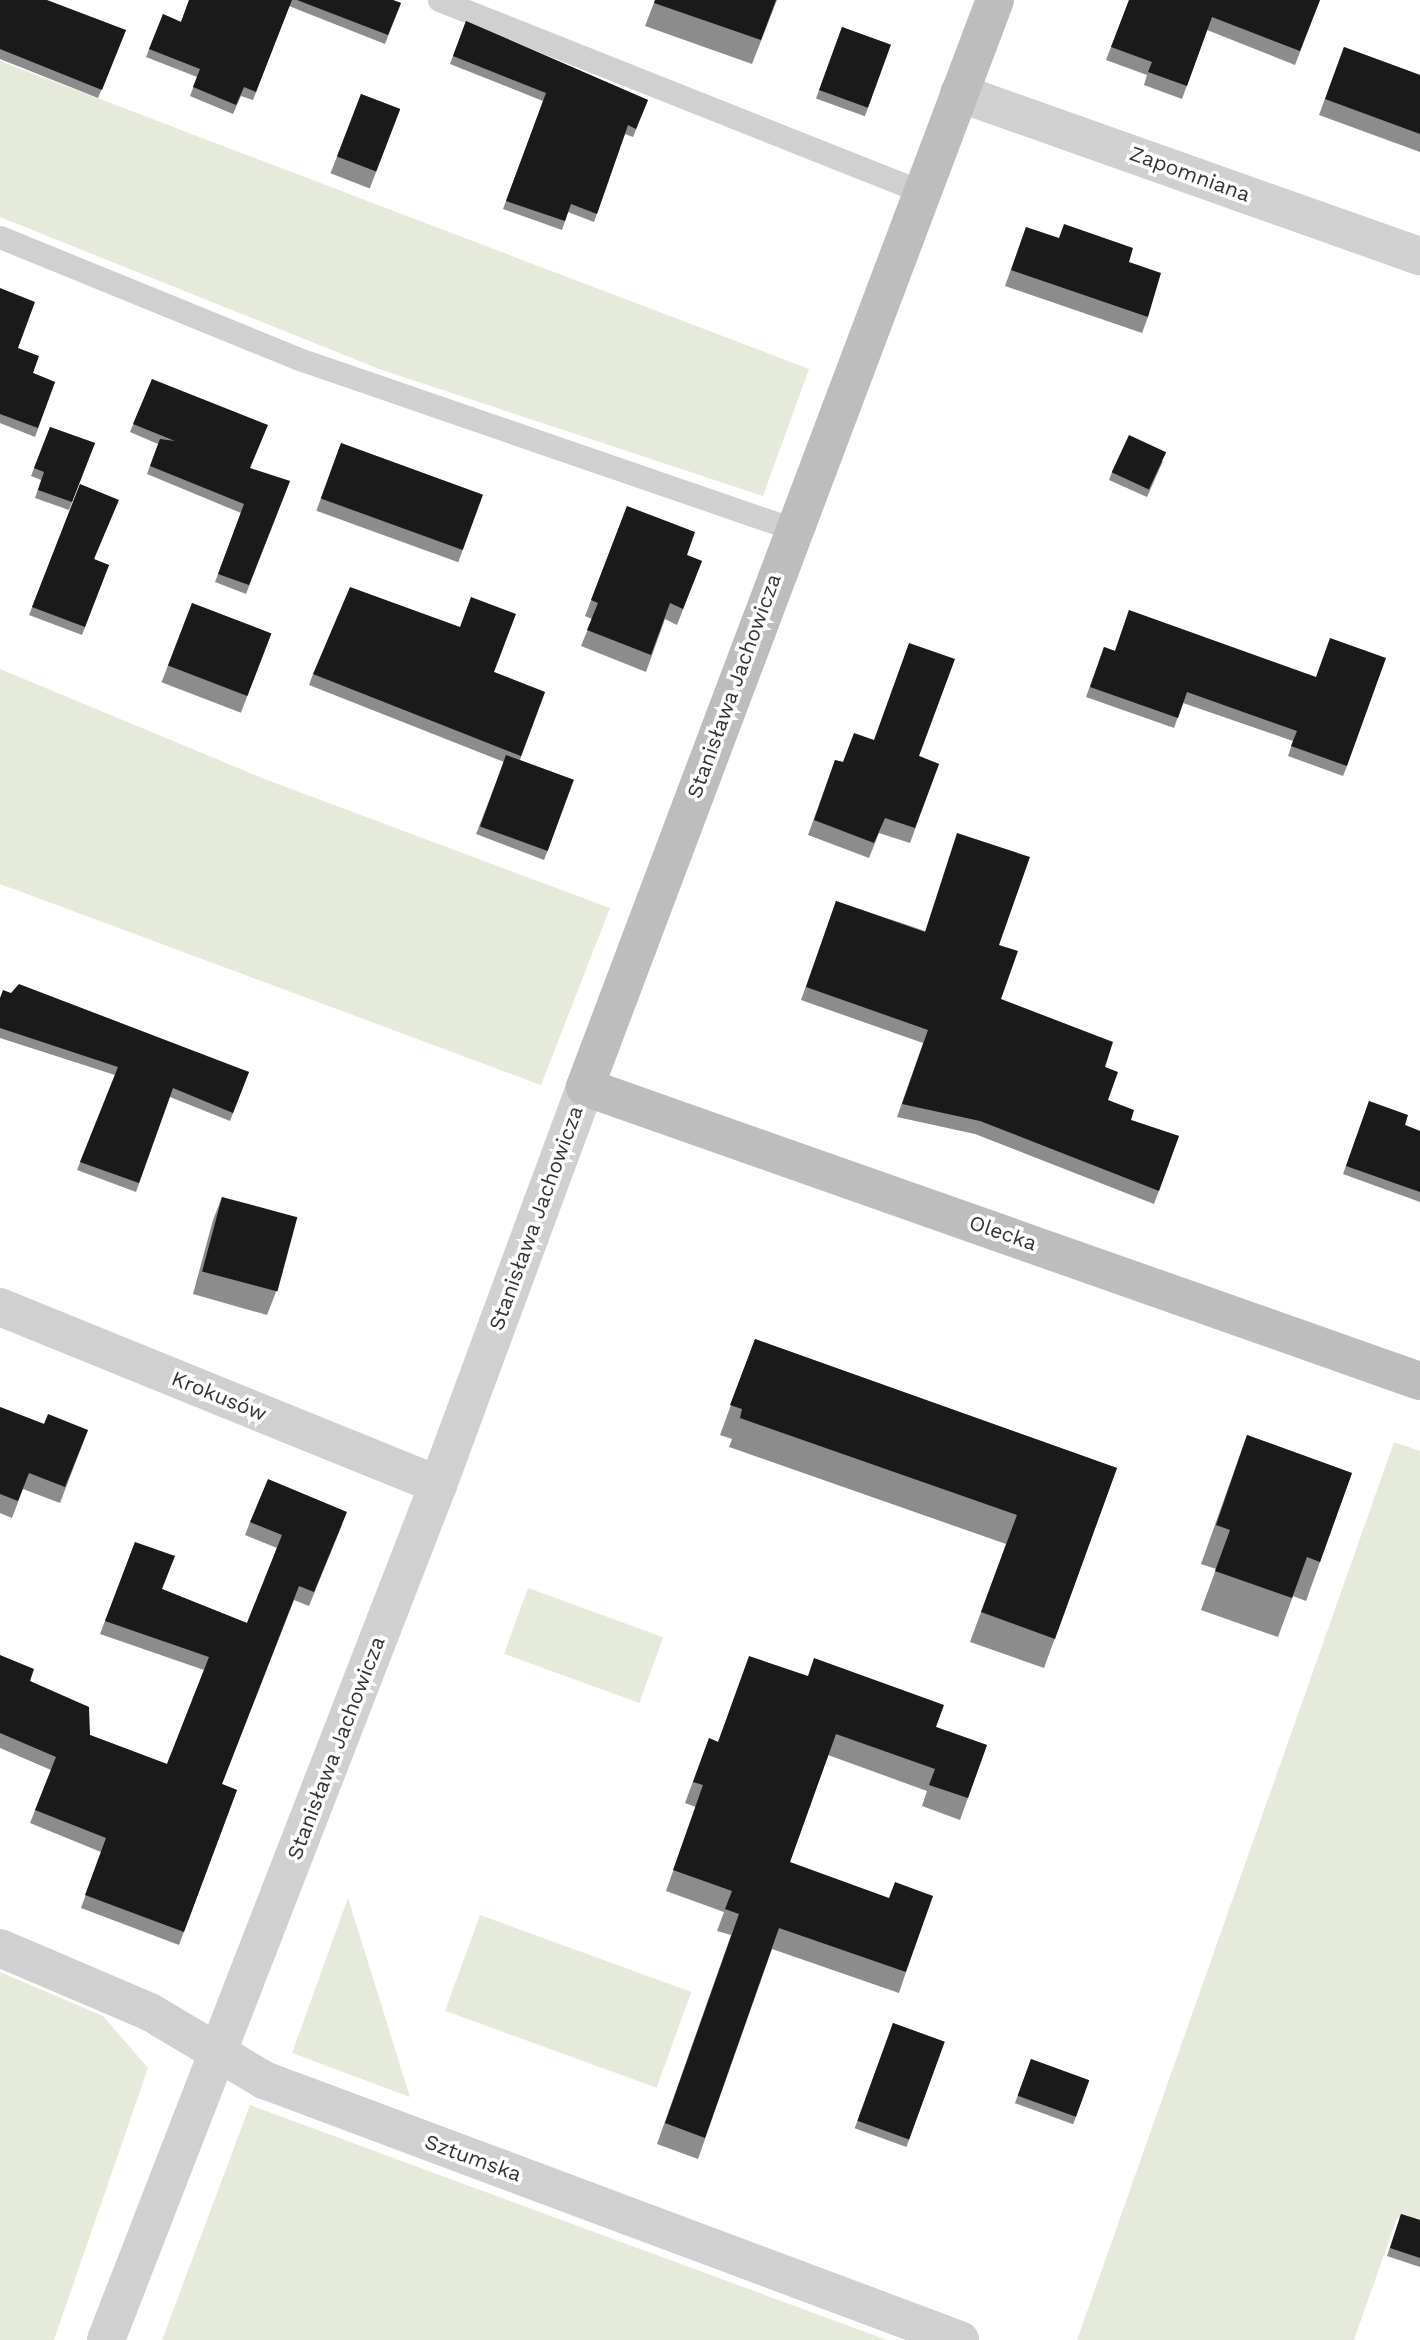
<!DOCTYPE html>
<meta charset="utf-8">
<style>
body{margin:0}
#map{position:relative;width:1420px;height:2340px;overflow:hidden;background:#fff;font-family:"Work Sans",sans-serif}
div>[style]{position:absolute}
.green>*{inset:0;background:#e5eadb;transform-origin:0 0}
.lane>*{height:23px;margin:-11.5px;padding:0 11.5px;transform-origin:11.5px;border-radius:11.5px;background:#d0d0d0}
.street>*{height:38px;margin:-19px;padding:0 19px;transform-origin:19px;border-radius:19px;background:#d0d0d0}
.secondary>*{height:38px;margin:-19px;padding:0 19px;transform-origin:19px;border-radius:19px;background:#bdbdbd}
.wall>*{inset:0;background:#8c8c8c;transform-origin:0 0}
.building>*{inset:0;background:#1a1a1a;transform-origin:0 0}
span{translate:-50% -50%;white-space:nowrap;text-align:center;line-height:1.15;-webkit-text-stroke:7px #fff;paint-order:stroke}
.street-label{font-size:21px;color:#333}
</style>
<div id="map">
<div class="green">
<i style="clip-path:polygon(0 61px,809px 369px,763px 496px,379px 369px,0 217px)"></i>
<i style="clip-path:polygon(0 669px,267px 780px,610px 908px,541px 1085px,0 884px)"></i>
<i style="clip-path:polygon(1394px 1442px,1420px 1451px,1420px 2226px,1397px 2218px,1354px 2340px,1077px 2340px)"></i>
<i style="left:528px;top:1588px;width:144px;height:70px;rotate:20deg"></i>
<i style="clip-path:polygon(348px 1898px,410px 2097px,292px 2053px)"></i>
<i style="left:480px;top:1915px;width:225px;height:102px;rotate:20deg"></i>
<i style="clip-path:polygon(0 1972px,103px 2016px,148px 2068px,54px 2340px,0 2340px)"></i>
<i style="clip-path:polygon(250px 2105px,887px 2340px,162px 2340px)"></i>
</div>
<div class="lane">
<i style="left:439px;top:0;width:518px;rotate:21.66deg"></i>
<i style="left:0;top:237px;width:326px;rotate:22.2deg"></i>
<i style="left:302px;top:360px;width:519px;rotate:18.99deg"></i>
</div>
<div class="street">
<i style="left:959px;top:93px;width:489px;rotate:19.5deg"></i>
<i style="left:0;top:1307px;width:473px;rotate:22.1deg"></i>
<i style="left:0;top:1948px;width:163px;rotate:23.1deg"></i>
<i style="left:150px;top:2012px;width:133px;rotate:30.8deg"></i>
<i style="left:264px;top:2080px;width:743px;rotate:20.48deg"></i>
<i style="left:106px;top:2340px;width:917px;rotate:-68.78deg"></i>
<i style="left:438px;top:1485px;width:424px;rotate:-69.7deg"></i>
</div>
<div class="secondary">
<i style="left:995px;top:0;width:1162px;rotate:110.67deg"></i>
<i style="left:585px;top:1087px;width:885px;rotate:19.4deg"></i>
</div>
<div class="wall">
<i style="clip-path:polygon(0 0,126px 30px,98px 98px,0 59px)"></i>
<i style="clip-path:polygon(189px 0,393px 0,401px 3px,385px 44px,289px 6px,253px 100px,241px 96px,233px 114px,190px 96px,197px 77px,146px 57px,163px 14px,181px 22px)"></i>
<i style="clip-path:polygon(655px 0,777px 0,752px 64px,645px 26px)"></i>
<i style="clip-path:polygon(1129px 0,1320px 0,1295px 65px,1207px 30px,1182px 99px,1144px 85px,1147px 75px,1106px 60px)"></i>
<i style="clip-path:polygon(466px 21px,648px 100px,633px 137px,625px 134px,594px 222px,568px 212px,562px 230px,503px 209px,543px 101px,450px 64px)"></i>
<i style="left:842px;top:27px;width:52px;height:76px;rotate:20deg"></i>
<i style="clip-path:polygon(1344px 47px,1420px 75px,1420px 152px,1319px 115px)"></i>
<i style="left:361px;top:94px;width:42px;height:85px;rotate:21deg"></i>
<i style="clip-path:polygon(1026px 227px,1148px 317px,1142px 333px,1005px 286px)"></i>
<i style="clip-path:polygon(0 288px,18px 348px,33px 373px,55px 382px,35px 437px,0 423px)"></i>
<i style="clip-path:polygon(152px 379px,250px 469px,290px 481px,246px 594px,215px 582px,241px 513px,147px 474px,158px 444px,130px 432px)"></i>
<i style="clip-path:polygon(50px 427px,95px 443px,69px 510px,35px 498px,41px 480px,31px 476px)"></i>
<i style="left:341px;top:443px;width:151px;height:72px;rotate:20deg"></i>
<i style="clip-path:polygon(1163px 461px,1147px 497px,1109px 480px,1112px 472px)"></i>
<i style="clip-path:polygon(80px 484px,95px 560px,109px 565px,82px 635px,29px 615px)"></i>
<i style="clip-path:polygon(627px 506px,687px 555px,702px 561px,677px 625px,665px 619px,646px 672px,581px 646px,592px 619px,585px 616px)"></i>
<i style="left:192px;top:603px;width:85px;height:85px;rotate:21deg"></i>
<i style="clip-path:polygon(1129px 610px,1347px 766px,1343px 776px,1288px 756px,1293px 741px,1183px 703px,1174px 728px,1086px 697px,1104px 647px,1115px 651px)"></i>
<i style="clip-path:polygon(494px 672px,545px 692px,520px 760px,574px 780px,544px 860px,476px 834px,504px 762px,309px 685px,313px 674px)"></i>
<i style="clip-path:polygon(919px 756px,939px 764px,910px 843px,879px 833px,869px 858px,808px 835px,835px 760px,843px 762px)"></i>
<i style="clip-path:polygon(836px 901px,925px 931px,999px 945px,1001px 999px,1105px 1067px,1108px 1100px,1131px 1120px,1179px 1136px,1154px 1204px,975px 1134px,897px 1117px,923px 1043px,801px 1000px)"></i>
<i style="clip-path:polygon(11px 993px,249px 1072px,230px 1121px,170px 1097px,136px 1192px,77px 1170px,115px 1075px,0 1038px,0 998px)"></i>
<i style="clip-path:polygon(1369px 1101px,1405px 1125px,1420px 1131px,1420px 1202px,1343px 1174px)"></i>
<i style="clip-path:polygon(222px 1197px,276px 1292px,267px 1315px,193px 1294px,213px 1220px)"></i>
<i style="clip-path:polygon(755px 1339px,1117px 1468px,1044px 1668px,970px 1642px,1006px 1544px,729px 1447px,732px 1439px,720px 1435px)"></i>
<i style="clip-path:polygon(0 1407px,44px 1424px,88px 1430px,60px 1503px,23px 1489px,12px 1518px,0 1513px)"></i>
<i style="clip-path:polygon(1247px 1435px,1352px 1473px,1306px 1601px,1293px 1596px,1278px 1637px,1201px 1610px,1216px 1569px,1201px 1564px)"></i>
<i style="clip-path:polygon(250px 1522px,342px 1525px,309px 1606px,294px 1600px,222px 1784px,237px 1790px,179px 1945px,81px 1908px,101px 1852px,30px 1823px,51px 1770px,0 1748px,0 1655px,90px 1735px,167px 1764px,204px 1670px,100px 1634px,135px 1542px,162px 1589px,247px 1623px,277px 1548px,245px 1535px)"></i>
<i style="clip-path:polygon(936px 1727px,987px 1745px,960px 1820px,922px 1806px,927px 1791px,828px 1755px,790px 1862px,906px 1972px,899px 1993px,772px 1949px,698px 2159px,657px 2144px,731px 1935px,717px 1931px,724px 1912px,666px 1891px,696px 1807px,685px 1803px,709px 1738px,718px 1742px)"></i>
<i style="left:893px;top:2023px;width:55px;height:112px;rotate:20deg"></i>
<i style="left:1031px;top:2059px;width:62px;height:47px;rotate:20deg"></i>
<i style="clip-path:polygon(1401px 2214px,1420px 2220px,1420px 2267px,1387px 2256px)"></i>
</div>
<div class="building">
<i style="clip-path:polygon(0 0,47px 0,126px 30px,102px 90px,0 49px)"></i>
<i style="clip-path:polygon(189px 0,292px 0,256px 92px,244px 87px,236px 105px,193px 87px,200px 69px,149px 49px,163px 14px,181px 22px)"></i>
<i style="clip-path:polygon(297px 0,393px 0,401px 3px,388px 35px)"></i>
<i style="clip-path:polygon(655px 0,776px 0,761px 40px,654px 3px)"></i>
<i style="clip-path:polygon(1129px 0,1320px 0,1300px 51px,1212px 17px,1187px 86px,1148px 72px,1152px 62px,1111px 47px)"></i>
<i style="clip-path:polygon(466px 21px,648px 100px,636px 129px,628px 125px,597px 214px,571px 204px,565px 221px,506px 201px,546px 93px,453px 56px)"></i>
<i style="left:842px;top:27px;width:52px;height:67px;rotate:20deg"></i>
<i style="clip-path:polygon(1344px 47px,1420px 75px,1420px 134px,1325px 99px)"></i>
<i style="left:361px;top:94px;width:42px;height:67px;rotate:21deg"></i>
<i style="clip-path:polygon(1064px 224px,1133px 248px,1129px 262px,1161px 273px,1148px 317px,1011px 270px,1026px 227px,1059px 238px)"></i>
<i style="clip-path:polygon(0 288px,35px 302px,18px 348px,39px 356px,33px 373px,55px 382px,38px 428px,0 414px)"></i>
<i style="clip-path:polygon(152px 379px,268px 425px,250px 468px,290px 481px,249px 585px,218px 574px,244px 504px,150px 466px,160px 439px,175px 441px,133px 424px)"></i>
<i style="clip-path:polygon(50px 427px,95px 443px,72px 502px,38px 490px,44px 472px,34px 468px)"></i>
<i style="left:1129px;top:435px;width:41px;height:41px;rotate:25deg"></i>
<i style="left:341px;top:443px;width:151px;height:59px;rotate:20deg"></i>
<i style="clip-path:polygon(80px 484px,119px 500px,94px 559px,109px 565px,85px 627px,32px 607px)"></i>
<i style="clip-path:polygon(627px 506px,695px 532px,687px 555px,702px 561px,683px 609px,670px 603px,651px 655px,587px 630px,598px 603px,591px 600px)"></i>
<i style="clip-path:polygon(350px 587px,460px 627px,471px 597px,516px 614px,494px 672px,545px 692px,521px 756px,313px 674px)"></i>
<i style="left:192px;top:603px;width:85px;height:67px;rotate:21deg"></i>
<i style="clip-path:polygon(1129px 610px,1316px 677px,1330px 638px,1386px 658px,1347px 766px,1291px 746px,1297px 731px,1187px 692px,1178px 718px,1090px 687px,1104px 647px,1115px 651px)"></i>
<i style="clip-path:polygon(909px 643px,955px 659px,919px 756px,939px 764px,915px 828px,885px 818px,874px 843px,814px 820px,835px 760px,843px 762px,854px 733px,874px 740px)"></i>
<i style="left:506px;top:755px;width:72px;height:76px;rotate:20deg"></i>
<i style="clip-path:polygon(957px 833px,1030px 857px,999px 945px,1018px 951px,1001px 999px,1113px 1042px,1105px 1067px,1118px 1072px,1108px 1100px,1134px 1110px,1131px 1120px,1179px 1136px,1159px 1191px,980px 1121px,902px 1104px,928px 1030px,806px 987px,836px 901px,925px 932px)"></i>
<i style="clip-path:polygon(19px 984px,249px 1072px,233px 1113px,173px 1088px,139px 1183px,80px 1162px,118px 1067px,0 1028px,0 998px,3px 990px,11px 993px)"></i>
<i style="clip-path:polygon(1369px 1101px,1408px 1115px,1405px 1125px,1420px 1131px,1420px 1192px,1346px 1166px)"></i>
<i style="left:222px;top:1197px;width:78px;height:77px;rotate:15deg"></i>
<i style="clip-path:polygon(755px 1339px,1117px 1468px,1055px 1639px,981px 1612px,1017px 1515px,740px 1418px,742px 1409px,730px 1405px)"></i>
<i style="clip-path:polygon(0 1407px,44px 1424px,48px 1414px,88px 1430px,65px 1487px,29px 1473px,18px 1501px,0 1494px)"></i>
<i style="clip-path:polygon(1247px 1435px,1352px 1473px,1320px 1562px,1307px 1557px,1292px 1598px,1215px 1571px,1230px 1530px,1216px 1525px)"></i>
<i style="clip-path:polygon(268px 1479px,347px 1512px,314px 1592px,299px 1586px,222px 1784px,237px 1790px,184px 1932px,85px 1895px,106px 1838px,35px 1810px,56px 1757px,0 1733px,0 1655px,34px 1669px,30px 1681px,89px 1707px,90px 1735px,167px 1764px,209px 1657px,105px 1621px,135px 1542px,175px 1556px,162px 1589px,247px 1623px,282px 1535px,250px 1522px)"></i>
<i style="clip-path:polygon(749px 1656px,808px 1676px,814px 1658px,944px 1705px,936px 1727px,987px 1745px,968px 1798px,929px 1785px,935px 1769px,836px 1734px,790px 1862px,889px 1898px,895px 1882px,933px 1896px,906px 1972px,779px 1928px,705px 2138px,665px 2123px,739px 1914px,725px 1909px,732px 1891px,673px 1870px,703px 1785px,693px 1782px,709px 1738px,718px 1742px)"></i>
<i style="left:893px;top:2023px;width:55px;height:104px;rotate:20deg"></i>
<i style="left:1031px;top:2059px;width:62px;height:39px;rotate:20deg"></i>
<i style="clip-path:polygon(1401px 2214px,1420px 2220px,1420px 2258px,1390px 2248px)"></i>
</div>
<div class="street-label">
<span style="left:1190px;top:174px;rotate:20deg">Zapomniana</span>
<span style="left:734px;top:686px;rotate:-70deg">Stanisława Jachowicza</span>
<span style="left:536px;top:1218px;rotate:-70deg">Stanisława Jachowicza</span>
<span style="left:1003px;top:1233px;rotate:19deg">Olecka</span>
<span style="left:219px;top:1396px;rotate:22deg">Krokusów</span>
<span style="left:336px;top:1748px;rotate:-69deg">Stanisława Jachowicza</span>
<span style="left:473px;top:2158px;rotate:20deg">Sztumska</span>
</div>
</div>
